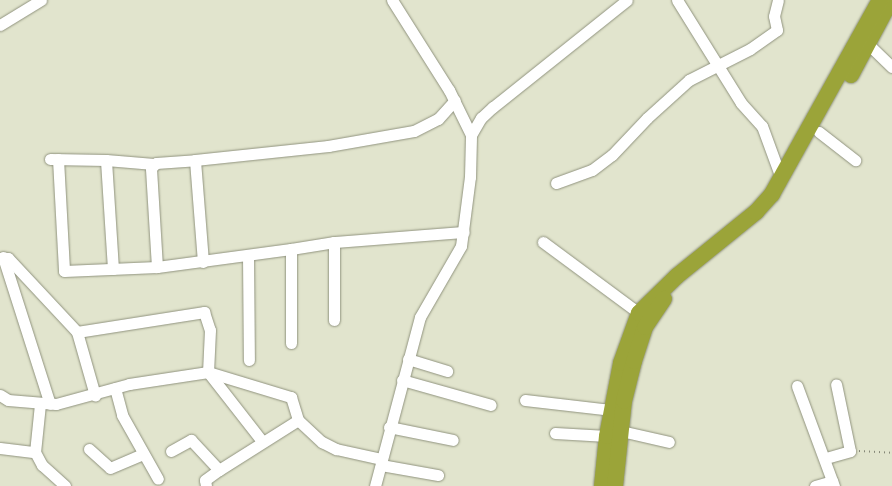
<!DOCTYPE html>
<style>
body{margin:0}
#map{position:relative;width:892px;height:486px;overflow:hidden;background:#e1e4cd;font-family:"Exo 2",sans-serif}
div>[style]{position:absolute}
.path>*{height:2px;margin-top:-1px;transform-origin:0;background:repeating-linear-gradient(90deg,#858777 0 1px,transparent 0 5px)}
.roads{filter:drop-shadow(0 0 1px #90937e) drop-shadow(0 0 1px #90937e)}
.minor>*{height:11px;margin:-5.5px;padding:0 5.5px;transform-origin:5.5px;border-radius:5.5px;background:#fff}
.highway>*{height:16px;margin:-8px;padding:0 8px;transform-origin:8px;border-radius:8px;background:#9ba439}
span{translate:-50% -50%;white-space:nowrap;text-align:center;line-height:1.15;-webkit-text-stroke:5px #e1e4cd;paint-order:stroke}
</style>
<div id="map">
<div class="path">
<i style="left:859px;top:451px;width:33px;rotate:3deg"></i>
</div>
<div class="roads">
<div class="minor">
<i style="left:392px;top:0;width:107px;rotate:57.7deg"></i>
<i style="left:449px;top:90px;width:50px;rotate:63.9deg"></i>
<i style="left:677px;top:0;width:121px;rotate:58.1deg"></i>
<i style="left:741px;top:103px;width:31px;rotate:48deg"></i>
<i style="left:762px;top:126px;width:55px;rotate:69.9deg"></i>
<i style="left:0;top:25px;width:48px;rotate:-31.4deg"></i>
<i style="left:868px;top:44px;width:33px;rotate:44deg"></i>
<i style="left:819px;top:132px;width:46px;rotate:37.9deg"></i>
<i style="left:50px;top:159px;width:56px;rotate:1deg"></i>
<i style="left:58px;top:159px;width:112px;rotate:86.9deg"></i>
<i style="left:64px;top:271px;width:93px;rotate:-2.5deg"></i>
<i style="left:157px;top:267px;width:135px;rotate:-7.7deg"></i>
<i style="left:556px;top:183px;width:38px;rotate:-20deg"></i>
<i style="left:592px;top:170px;width:25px;rotate:-37deg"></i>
<i style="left:612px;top:155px;width:51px;rotate:-46.6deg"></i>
<i style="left:647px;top:118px;width:57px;rotate:-42.1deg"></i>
<i style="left:689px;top:80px;width:68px;rotate:-26.9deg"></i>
<i style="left:750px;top:49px;width:33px;rotate:-35deg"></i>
<i style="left:777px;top:30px;width:14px;rotate:-102deg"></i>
<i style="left:774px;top:16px;width:16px;rotate:-76deg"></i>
<i style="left:334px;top:242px;width:78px;rotate:90deg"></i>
<i style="left:543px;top:242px;width:119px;rotate:36.5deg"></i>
<i style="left:248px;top:255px;width:105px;rotate:89.5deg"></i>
<i style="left:3px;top:257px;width:154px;rotate:72.3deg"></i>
<i style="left:0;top:258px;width:8px"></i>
<i style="left:8px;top:258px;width:101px;rotate:47deg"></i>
<i style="left:77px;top:332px;width:129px;rotate:-8.9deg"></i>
<i style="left:204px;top:312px;width:19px;rotate:72deg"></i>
<i style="left:210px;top:330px;width:42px;rotate:92.7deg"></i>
<i style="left:208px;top:372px;width:88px;rotate:52deg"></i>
<i style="left:203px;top:262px;width:102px;rotate:-94.5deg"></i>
<i style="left:195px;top:160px;width:134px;rotate:-6deg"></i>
<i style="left:328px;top:146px;width:87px;rotate:-9.9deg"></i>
<i style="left:414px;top:131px;width:27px;rotate:-27deg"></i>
<i style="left:438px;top:119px;width:25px;rotate:-48deg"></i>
<i style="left:157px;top:267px;width:99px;rotate:-93.5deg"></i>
<i style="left:151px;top:168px;width:7px;rotate:-45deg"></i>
<i style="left:156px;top:163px;width:39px;rotate:-4deg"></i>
<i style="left:113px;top:269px;width:109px;rotate:-93.7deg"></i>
<i style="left:106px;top:160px;width:48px;rotate:4.8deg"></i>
<i style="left:77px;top:332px;width:66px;rotate:74.1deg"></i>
<i style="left:291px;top:343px;width:94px;rotate:-90deg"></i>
<i style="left:291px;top:249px;width:44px;rotate:-9.2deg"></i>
<i style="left:334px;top:242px;width:130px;rotate:-4.4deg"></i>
<i style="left:408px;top:359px;width:41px;rotate:17.1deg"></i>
<i style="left:402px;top:380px;width:92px;rotate:15.7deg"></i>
<i style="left:797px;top:386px;width:107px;rotate:69.7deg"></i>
<i style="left:115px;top:388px;width:28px;rotate:75deg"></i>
<i style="left:122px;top:415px;width:73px;rotate:60.6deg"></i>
<i style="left:0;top:395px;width:9px;rotate:32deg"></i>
<i style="left:8px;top:400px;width:48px;rotate:4.8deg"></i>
<i style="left:56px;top:404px;width:76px;rotate:-15.3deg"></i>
<i style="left:129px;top:384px;width:80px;rotate:-8.6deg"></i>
<i style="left:208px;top:372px;width:87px;rotate:16.8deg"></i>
<i style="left:291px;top:397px;width:24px;rotate:73deg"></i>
<i style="left:298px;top:420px;width:33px;rotate:43deg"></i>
<i style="left:322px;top:442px;width:16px;rotate:27deg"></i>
<i style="left:336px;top:449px;width:47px;rotate:12.3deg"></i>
<i style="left:525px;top:400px;width:88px;rotate:6.6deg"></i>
<i style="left:40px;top:404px;width:48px;rotate:95.9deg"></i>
<i style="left:35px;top:452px;width:15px;rotate:62deg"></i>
<i style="left:42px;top:465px;width:31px;rotate:42deg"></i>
<i style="left:389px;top:427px;width:65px;rotate:11.5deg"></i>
<i style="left:621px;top:431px;width:49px;rotate:12.9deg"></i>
<i style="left:555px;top:433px;width:52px;rotate:3.3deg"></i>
<i style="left:0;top:448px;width:35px;rotate:7deg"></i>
<i style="left:89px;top:449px;width:28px;rotate:42deg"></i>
<i style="left:110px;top:468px;width:36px;rotate:-23deg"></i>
<i style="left:171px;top:451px;width:23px;rotate:-29deg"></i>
<i style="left:191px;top:440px;width:41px;rotate:47deg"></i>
<i style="left:219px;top:470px;width:93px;rotate:-32.3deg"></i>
<i style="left:826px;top:458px;width:25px;rotate:-16deg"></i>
<i style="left:850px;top:451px;width:68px;rotate:-101.8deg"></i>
<i style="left:381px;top:465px;width:58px;rotate:10deg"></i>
<i style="left:206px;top:486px;width:6px;rotate:-99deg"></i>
<i style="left:205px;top:480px;width:17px;rotate:-36deg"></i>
<i style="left:375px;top:486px;width:175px;rotate:-75.1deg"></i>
<i style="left:420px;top:317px;width:82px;rotate:-60deg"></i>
<i style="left:461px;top:246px;width:70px;rotate:-82.6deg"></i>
<i style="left:470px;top:177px;width:42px;rotate:-88.6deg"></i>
<i style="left:471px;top:135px;width:20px;rotate:-60deg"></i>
<i style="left:481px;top:118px;width:16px;rotate:-43deg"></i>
<i style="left:493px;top:107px;width:171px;rotate:-38.6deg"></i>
<i style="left:815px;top:486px;width:18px;rotate:-16deg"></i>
</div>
<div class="highway">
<i style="left:851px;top:75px;width:85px;rotate:-61.9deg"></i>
<i style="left:602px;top:486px;width:50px;rotate:-84.3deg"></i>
<i style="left:607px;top:436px;width:74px;rotate:-79.1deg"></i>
<i style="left:621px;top:363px;width:53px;rotate:-70.2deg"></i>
<i style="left:639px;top:313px;width:53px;rotate:-44.2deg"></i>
<i style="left:677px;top:276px;width:102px;rotate:-39deg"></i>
<i style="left:756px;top:212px;width:24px;rotate:-48deg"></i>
<i style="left:772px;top:194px;width:222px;rotate:-60.9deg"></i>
<i style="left:615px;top:486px;width:85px;rotate:-84deg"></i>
<i style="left:624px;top:401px;width:41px;rotate:-76deg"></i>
<i style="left:634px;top:361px;width:36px;rotate:-72deg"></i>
<i style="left:645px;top:327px;width:34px;rotate:-56deg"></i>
</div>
</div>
</div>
